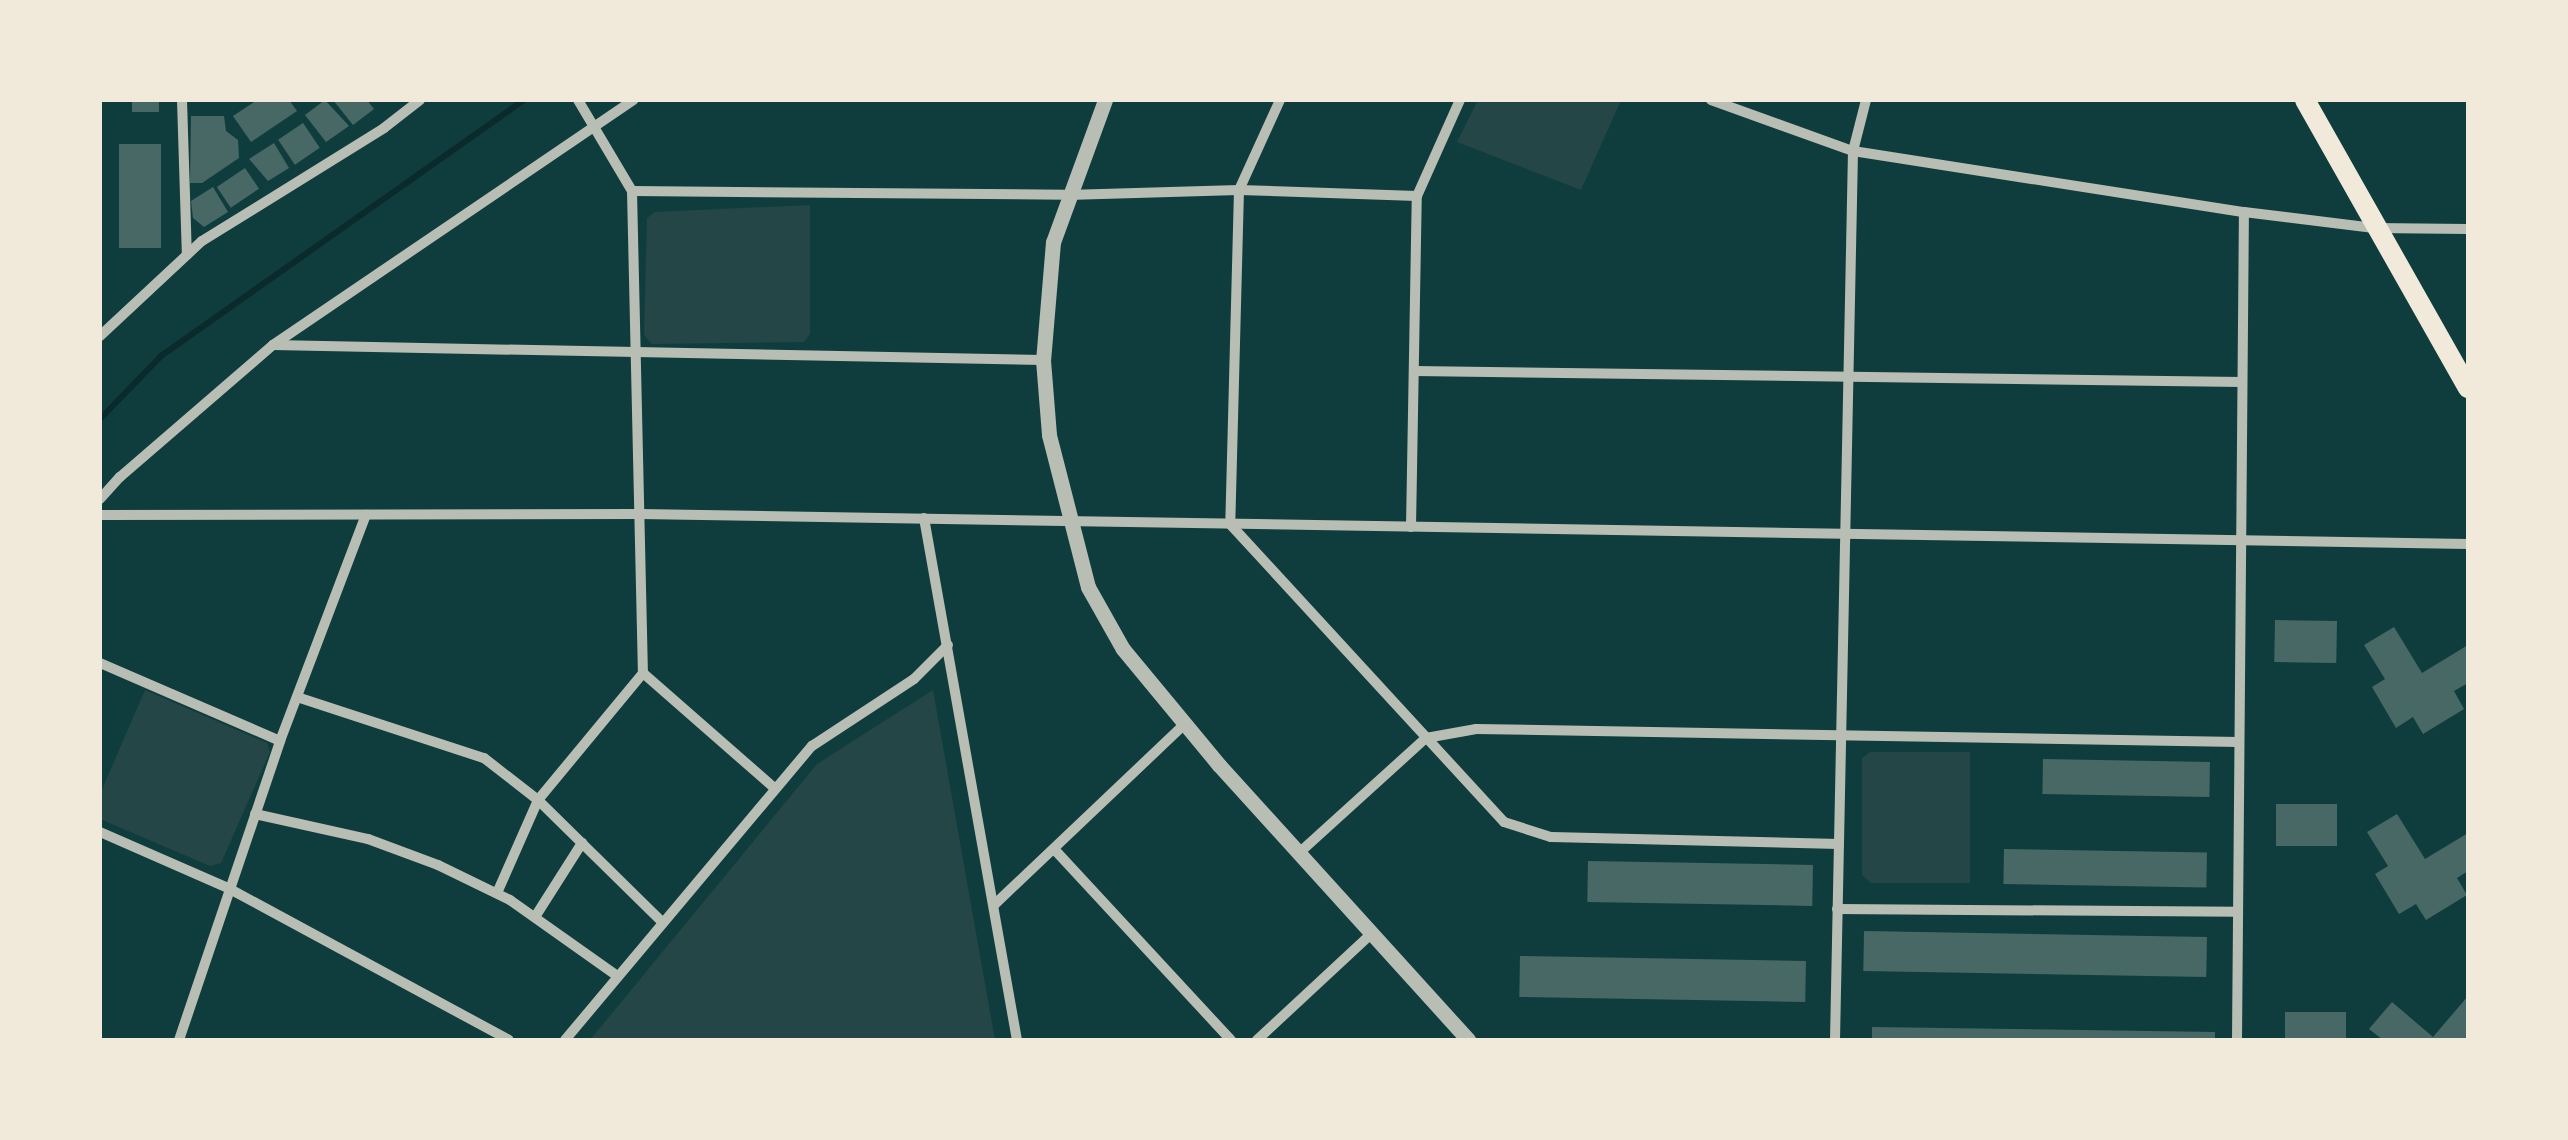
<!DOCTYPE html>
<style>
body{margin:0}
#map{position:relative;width:2568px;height:1140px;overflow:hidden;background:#0f3d3e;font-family:"Work Sans",sans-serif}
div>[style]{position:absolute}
.green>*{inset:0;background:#244646}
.stream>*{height:6px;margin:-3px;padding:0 3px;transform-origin:3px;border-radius:3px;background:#0a2a2b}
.building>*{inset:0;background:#486865;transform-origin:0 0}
.minor>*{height:10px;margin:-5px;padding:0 5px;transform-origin:5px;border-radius:5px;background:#b8beb3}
.tertiary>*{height:15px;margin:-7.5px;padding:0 7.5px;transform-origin:7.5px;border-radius:7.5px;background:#b8beb3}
.primary>*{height:20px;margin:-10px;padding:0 10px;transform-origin:10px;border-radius:10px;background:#f1e9da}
span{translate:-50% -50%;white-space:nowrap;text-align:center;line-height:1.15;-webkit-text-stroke:8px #f1e9da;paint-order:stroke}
.frame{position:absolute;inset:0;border:102px solid #f1e9da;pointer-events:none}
</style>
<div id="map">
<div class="green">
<i style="clip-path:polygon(1478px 100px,1621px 100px,1581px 190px,1457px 142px)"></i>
<i style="clip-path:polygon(810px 205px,810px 334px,804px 342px,652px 344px,644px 335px,647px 218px,655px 212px)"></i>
<i style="clip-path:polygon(145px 690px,267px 743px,270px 752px,221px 863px,210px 866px,100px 819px,100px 794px)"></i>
<i style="clip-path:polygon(933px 690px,995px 1040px,590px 1040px,817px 764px)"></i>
<i style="clip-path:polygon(1870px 752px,1970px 752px,1970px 883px,1871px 883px,1862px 875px,1862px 758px)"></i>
</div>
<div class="stream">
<i style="left:100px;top:419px;width:88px;rotate:-45.9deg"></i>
<i style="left:161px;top:356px;width:444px;rotate:-35.2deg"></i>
</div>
<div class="building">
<i style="left:132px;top:100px;width:27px;height:12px"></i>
<i style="clip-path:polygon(257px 100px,289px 100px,297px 111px,251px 142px,233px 116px)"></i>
<i style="clip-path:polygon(325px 100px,349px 126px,326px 142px,305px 115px)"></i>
<i style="clip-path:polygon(333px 100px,367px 100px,374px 109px,353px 125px)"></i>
<i style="clip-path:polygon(191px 116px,224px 116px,226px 131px,238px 140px,239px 158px,202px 183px,190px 183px)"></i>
<i style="left:303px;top:123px;width:30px;height:30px;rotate:56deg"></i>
<i style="clip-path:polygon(274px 143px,289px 168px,268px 181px,249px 159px)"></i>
<i style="left:161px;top:144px;width:104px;height:42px;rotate:90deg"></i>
<i style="left:245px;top:168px;width:25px;height:34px;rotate:56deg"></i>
<i style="clip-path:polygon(213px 187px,228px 212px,204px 227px,193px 218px,191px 201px)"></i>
<i style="left:2275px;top:620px;width:62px;height:42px;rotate:1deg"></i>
<i style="clip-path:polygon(2394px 627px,2422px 673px,2468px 645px,2468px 683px,2454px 691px,2464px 709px,2423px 734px,2413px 717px,2396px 728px,2372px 687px,2385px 679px,2364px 645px)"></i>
<i style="left:2043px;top:759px;width:167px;height:35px;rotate:1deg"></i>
<i style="left:2276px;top:804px;width:61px;height:42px"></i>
<i style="clip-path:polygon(2397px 814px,2425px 859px,2468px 833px,2468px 871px,2457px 878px,2467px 895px,2426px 920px,2416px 904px,2399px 914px,2375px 874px,2388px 866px,2367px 832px)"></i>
<i style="left:2004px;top:849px;width:203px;height:35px;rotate:1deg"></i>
<i style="left:1588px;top:861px;width:225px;height:41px;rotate:1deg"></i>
<i style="left:1864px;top:931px;width:343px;height:40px;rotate:1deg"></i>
<i style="left:1520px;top:956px;width:286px;height:41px;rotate:1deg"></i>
<i style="clip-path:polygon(2468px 996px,2468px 1040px,2383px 1040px,2369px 1029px,2392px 1002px,2433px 1037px)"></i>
<i style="left:2285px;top:1012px;width:61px;height:28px"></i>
<i style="clip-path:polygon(1872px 1027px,2215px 1032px,2215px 1040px,1872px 1040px)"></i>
</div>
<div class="minor">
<i style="left:182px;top:100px;width:155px;rotate:88.2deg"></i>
<i style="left:578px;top:100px;width:106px;rotate:59.3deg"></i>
<i style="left:632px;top:191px;width:482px;rotate:88.7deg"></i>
<i style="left:643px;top:673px;width:173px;rotate:41.2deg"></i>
<i style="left:1280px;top:100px;width:99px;rotate:114.5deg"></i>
<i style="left:1239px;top:190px;width:334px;rotate:91.5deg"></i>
<i style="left:1230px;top:524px;width:405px;rotate:47.4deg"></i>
<i style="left:1504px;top:822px;width:49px;rotate:17.7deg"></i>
<i style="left:1551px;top:837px;width:288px;rotate:1.4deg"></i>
<i style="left:1711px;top:100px;width:151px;rotate:19.8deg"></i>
<i style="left:1853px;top:151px;width:396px;rotate:8.9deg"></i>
<i style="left:2244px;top:212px;width:131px;rotate:7deg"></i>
<i style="left:2374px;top:228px;width:94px;rotate:0.6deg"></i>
<i style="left:632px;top:191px;width:435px;rotate:0.5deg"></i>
<i style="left:1067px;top:195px;width:172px;rotate:-1.7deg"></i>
<i style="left:1239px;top:190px;width:178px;rotate:1.9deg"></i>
<i style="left:100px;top:336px;width:139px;rotate:-43deg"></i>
<i style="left:202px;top:241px;width:214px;rotate:-31.8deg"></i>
<i style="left:384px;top:128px;width:46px;rotate:-37.9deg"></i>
<i style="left:273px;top:345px;width:770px;rotate:1.12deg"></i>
<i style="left:1414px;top:371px;width:828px;rotate:0.76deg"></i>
<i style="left:100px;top:499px;width:30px;rotate:-48deg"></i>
<i style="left:120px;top:477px;width:202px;rotate:-40.8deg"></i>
<i style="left:273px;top:345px;width:436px;rotate:-34.2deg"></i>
<i style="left:100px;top:515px;width:540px;rotate:-0.11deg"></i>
<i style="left:640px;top:514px;width:1828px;rotate:0.94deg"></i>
<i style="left:924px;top:518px;width:530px;rotate:79.9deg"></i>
<i style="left:1411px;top:527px;width:331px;rotate:-89deg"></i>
<i style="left:1417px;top:196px;width:105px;rotate:-65.9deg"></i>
<i style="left:100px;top:663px;width:196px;rotate:23.4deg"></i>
<i style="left:297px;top:697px;width:197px;rotate:18.1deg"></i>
<i style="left:484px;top:758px;width:68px;rotate:37.9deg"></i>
<i style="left:538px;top:800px;width:173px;rotate:44.5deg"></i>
<i style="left:255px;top:814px;width:116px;rotate:12.5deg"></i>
<i style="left:368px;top:839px;width:75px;rotate:20.4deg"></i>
<i style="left:438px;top:865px;width:80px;rotate:25.9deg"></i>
<i style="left:510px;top:900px;width:130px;rotate:35.3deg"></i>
<i style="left:100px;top:832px;width:140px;rotate:23.6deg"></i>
<i style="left:228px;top:888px;width:319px;rotate:28.4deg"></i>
<i style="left:1054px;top:849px;width:260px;rotate:47.2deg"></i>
<i style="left:1299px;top:853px;width:171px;rotate:-42.2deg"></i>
<i style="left:1426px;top:738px;width:51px;rotate:-10.2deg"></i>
<i style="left:1476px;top:729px;width:763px;rotate:0.98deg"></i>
<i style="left:497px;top:893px;width:102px;rotate:-66.2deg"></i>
<i style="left:538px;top:800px;width:165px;rotate:-50.4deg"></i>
<i style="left:994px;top:905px;width:263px;rotate:-43.5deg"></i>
<i style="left:1837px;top:909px;width:401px;rotate:0.4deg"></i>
<i style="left:535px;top:917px;width:88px;rotate:-57.6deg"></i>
<i style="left:179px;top:1040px;width:316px;rotate:-71.3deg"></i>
<i style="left:280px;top:741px;width:242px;rotate:-69.2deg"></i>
<i style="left:565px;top:1040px;width:384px;rotate:-50deg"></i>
<i style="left:812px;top:746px;width:122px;rotate:-33.3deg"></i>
<i style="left:914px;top:679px;width:48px;rotate:-45deg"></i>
<i style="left:1257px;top:1040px;width:157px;rotate:-42.9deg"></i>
<i style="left:1835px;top:1040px;width:889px;rotate:-88.84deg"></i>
<i style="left:1853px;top:151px;width:53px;rotate:-75.7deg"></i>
<i style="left:2237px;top:1040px;width:828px;rotate:-89.52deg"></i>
</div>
<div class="tertiary">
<i style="left:1105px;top:100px;width:151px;rotate:110.1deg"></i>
<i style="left:1053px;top:242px;width:118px;rotate:94.8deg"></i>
<i style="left:1043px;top:360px;width:75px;rotate:85.4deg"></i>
<i style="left:1049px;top:435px;width:157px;rotate:75.6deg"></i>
<i style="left:1088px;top:587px;width:71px;rotate:60.6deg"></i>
<i style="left:1123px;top:649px;width:151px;rotate:50.4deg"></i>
<i style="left:1219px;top:765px;width:371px;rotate:47.8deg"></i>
</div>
<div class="primary">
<i style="left:2305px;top:100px;width:331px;rotate:60.5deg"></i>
</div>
<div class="frame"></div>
</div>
